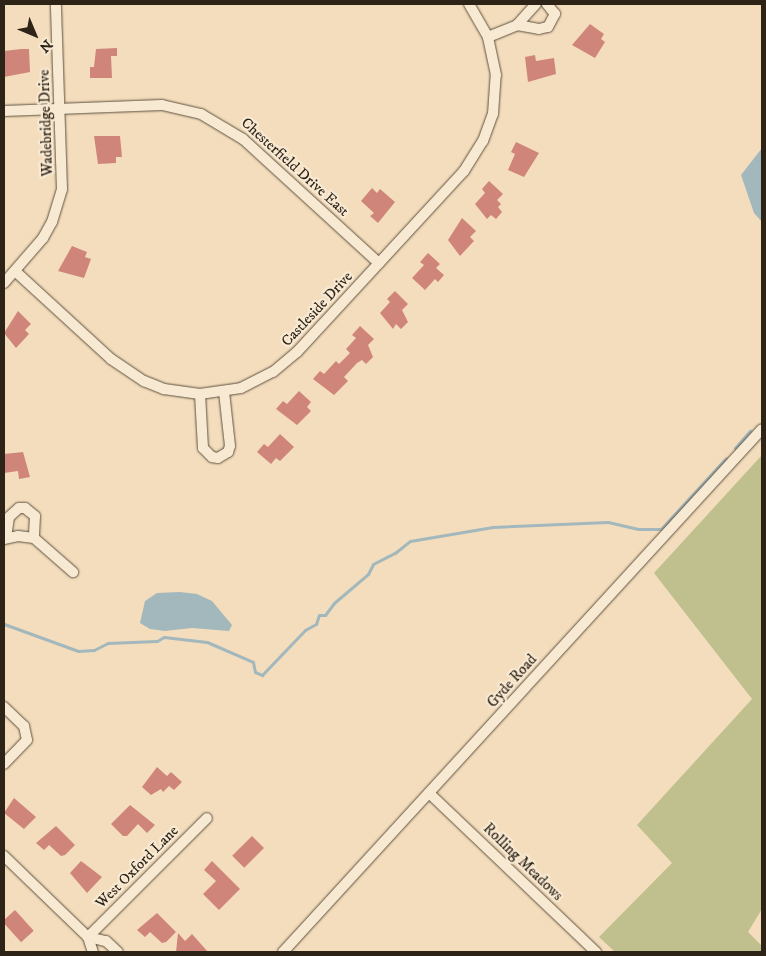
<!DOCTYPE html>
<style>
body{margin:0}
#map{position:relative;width:766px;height:956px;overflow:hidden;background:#f4ddbc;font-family:"IM FELL DW Pica",serif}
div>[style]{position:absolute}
.green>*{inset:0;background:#bfc08e}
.water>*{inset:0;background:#a2b8bd}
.stream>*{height:3px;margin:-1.5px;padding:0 1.5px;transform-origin:1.5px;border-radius:1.5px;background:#a2b8bd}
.building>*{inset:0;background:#d0857a;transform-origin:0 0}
.roads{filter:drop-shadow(0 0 1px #5f5240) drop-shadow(0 0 1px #5f5240)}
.street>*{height:10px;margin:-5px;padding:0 5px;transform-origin:5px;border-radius:5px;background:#f8e9d3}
span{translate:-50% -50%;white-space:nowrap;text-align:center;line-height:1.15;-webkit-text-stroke:4.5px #f8e9d3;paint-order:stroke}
.street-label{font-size:15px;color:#2d2316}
.frame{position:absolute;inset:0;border:5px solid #2d2316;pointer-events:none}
.north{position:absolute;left:10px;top:10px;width:50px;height:50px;-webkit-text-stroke:4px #f8e9d3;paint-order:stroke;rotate:135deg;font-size:14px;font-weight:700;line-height:20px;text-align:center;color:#2d2316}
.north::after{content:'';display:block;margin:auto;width:18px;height:22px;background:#2d2316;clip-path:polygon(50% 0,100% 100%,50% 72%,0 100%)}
</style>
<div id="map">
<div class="green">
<i style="clip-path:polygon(762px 455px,762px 909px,748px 932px,762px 946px,762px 952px,615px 952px,599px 937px,672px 863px,637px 825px,752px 699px,654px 573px)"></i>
</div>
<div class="water">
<i style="clip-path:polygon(762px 148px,762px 222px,754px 213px,741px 175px)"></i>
<i style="clip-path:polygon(180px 592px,197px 594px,212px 601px,232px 625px,229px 631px,192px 628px,165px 631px,150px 629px,140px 623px,145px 601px,157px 593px)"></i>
</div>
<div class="stream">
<i style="left:735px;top:448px;width:23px;rotate:-49deg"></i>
<i style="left:4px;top:624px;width:79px;rotate:20deg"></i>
<i style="left:78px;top:651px;width:16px;rotate:-4deg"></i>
<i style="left:94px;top:650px;width:16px;rotate:-27deg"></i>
<i style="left:108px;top:643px;width:49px;rotate:-2.3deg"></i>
<i style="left:157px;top:641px;width:8px;rotate:-30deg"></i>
<i style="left:164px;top:637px;width:43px;rotate:6.6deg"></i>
<i style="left:207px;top:642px;width:50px;rotate:23.5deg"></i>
<i style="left:253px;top:662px;width:10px;rotate:79deg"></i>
<i style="left:255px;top:672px;width:8px;rotate:23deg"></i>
<i style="left:262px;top:675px;width:62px;rotate:-46.3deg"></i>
<i style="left:305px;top:630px;width:13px;rotate:-29deg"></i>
<i style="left:316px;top:624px;width:9px;rotate:-72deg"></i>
<i style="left:319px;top:615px;width:6px"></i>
<i style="left:325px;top:615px;width:15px;rotate:-53deg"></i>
<i style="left:334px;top:603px;width:45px;rotate:-40.5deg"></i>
<i style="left:368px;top:574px;width:11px;rotate:-63deg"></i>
<i style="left:373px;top:564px;width:25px;rotate:-27deg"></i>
<i style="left:395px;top:553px;width:19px;rotate:-39deg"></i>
<i style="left:410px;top:541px;width:84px;rotate:-9.6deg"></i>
<i style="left:493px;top:527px;width:115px;rotate:-2.5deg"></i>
<i style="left:608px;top:522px;width:31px;rotate:13deg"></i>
<i style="left:638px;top:529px;width:23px"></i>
<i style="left:661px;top:529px;width:96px;rotate:-47.5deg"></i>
</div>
<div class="building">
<i style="clip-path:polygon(590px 24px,604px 34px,601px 39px,605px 42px,595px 58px,572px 45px)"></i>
<i style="clip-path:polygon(117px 48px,117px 56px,111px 56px,112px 78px,90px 78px,90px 67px,94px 67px,96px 49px)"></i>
<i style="clip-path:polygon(21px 49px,29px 49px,30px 72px,4px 77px,4px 51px)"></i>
<i style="clip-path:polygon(535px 55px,536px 61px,554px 58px,556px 74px,528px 82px,525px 57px)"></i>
<i style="clip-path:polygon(94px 136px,120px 136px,122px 157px,116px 157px,116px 163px,98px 164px)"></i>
<i style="clip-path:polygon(516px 142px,539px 153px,524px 177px,508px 170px,515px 154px,511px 152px)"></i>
<i style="clip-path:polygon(489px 181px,503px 194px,497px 200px,501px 204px,498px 207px,502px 212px,496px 219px,491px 215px,487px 219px,475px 204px,485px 193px,482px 189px)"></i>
<i style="clip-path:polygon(372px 188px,377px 193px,380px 189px,395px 202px,378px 223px,370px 216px,374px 213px,361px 201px)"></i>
<i style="clip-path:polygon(462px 218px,476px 231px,470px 237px,474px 241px,460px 256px,448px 240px)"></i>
<i style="clip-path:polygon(72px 246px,87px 252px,85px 257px,91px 259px,84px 278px,58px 271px)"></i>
<i style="clip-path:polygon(428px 253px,440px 264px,436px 268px,444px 275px,438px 282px,435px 279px,425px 290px,412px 278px,424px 265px,420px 262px)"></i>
<i style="clip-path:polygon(395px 291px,408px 304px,402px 310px,408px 322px,401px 329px,396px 324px,393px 329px,380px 313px,390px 302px,387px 299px)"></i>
<i style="clip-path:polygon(18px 311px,31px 324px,25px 330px,29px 334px,16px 348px,4px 333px)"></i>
<i style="clip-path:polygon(360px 326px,374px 339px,368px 345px,373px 357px,366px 364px,362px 360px,357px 363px,344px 377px,348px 381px,334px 395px,313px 379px,320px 371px,324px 374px,336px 361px,339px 364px,350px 353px,346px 349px,356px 338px,352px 335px)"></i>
<i style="clip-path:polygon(299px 391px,311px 402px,307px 407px,311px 411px,297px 425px,276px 409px,283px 401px,287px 404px)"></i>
<i style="clip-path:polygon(280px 434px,294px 447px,280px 461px,276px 458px,271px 464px,257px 452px,264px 444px,268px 447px)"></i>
<i style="clip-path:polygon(23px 452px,30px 477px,19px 479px,18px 471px,4px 473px,4px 454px)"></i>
<i style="clip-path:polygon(157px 767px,167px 776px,171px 772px,182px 782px,174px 790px,169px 786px,163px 792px,161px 789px,151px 795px,142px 787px)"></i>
<i style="clip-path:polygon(14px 798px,36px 817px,24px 829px,4px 813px)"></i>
<i style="clip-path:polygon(130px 805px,155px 825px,147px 833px,138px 824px,127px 836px,123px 836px,111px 824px)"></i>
<i style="clip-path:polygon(56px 826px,75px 845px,65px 855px,61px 856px,49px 845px,44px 850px,36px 843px)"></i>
<i style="left:252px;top:836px;width:17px;height:28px;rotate:45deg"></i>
<i style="clip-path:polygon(81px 861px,102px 877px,87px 893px,70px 873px)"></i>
<i style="clip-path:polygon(212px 861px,240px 889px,219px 910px,203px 894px,216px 881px,204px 870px)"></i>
<i style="left:15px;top:910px;width:28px;height:17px;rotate:48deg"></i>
<i style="clip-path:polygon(157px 913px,176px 932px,166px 942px,162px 943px,150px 932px,145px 937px,137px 930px)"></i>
<i style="clip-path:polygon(178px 933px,185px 941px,192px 934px,208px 952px,176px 952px)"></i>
</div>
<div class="roads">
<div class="street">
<i style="left:517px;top:25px;width:22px;rotate:10deg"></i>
<i style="left:539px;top:29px;width:9px;rotate:-13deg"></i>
<i style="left:548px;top:27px;width:15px;rotate:-62deg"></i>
<i style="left:555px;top:14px;width:13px;rotate:-129deg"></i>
<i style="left:488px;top:37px;width:31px;rotate:-22deg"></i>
<i style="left:517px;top:25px;width:28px;rotate:-48deg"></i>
<i style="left:4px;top:111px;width:158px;rotate:-2.2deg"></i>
<i style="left:162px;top:105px;width:40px;rotate:13deg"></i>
<i style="left:201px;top:114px;width:49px;rotate:30.8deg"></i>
<i style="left:243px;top:139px;width:184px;rotate:42.4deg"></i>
<i style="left:15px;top:271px;width:130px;rotate:42.5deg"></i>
<i style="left:111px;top:359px;width:40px;rotate:34deg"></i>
<i style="left:144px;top:381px;width:22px;rotate:22deg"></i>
<i style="left:164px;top:389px;width:36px;rotate:8deg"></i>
<i style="left:200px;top:394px;width:41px;rotate:-8.3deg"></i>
<i style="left:241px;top:388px;width:36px;rotate:-27deg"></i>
<i style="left:273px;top:372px;width:31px;rotate:-40deg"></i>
<i style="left:297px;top:352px;width:246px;rotate:-47.3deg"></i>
<i style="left:464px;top:171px;width:36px;rotate:-58deg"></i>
<i style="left:483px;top:141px;width:29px;rotate:-70deg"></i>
<i style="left:493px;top:114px;width:39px;rotate:-86deg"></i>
<i style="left:496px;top:75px;width:39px;rotate:-102deg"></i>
<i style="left:488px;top:37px;width:38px;rotate:-120deg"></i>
<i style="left:4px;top:283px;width:60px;rotate:-49.1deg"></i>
<i style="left:43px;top:238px;width:18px;rotate:-61deg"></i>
<i style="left:52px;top:222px;width:34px;rotate:-73deg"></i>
<i style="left:62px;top:189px;width:185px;rotate:-91.9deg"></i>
<i style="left:200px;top:394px;width:54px;rotate:86.8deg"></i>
<i style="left:203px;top:448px;width:13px;rotate:45deg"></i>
<i style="left:212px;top:457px;width:6px;rotate:9deg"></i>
<i style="left:218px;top:458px;width:12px;rotate:-31deg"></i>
<i style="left:228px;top:452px;width:6px;rotate:-72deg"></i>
<i style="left:230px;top:446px;width:54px;rotate:-96.3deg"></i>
<i style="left:6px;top:538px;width:21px;rotate:-82deg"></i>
<i style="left:9px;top:517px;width:13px;rotate:-42deg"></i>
<i style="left:19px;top:508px;width:6px"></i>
<i style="left:25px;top:508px;width:13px;rotate:39deg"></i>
<i style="left:35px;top:516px;width:22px;rotate:93deg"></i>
<i style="left:4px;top:539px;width:14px;rotate:-12deg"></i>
<i style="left:18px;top:536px;width:16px;rotate:7deg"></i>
<i style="left:34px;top:538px;width:52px;rotate:41.1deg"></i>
<i style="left:4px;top:707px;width:28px;rotate:44deg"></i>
<i style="left:24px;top:726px;width:14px;rotate:78deg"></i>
<i style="left:27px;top:740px;width:33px;rotate:134deg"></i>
<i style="left:429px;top:793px;width:231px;rotate:43.6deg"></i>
<i style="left:4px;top:856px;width:117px;rotate:44deg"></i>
<i style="left:88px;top:937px;width:16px;rotate:72deg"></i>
<i style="left:88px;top:937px;width:168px;rotate:-45deg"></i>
<i style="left:88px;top:937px;width:18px;rotate:13deg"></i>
<i style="left:106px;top:941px;width:16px;rotate:43deg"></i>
<i style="left:283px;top:952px;width:709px;rotate:-47.51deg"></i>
</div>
</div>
<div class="street-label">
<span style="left:46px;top:123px;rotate:-92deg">Wadebridge Drive</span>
<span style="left:295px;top:167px;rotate:42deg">Chesterfield Drive East</span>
<span style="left:317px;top:309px;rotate:-47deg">Castleside Drive</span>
<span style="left:512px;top:681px;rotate:-48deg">Gyde Road</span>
<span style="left:523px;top:862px;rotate:44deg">Rolling Meadows</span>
<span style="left:137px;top:867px;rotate:-45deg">West Oxford Lane</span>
</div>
<div class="frame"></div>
<div class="north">N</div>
</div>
